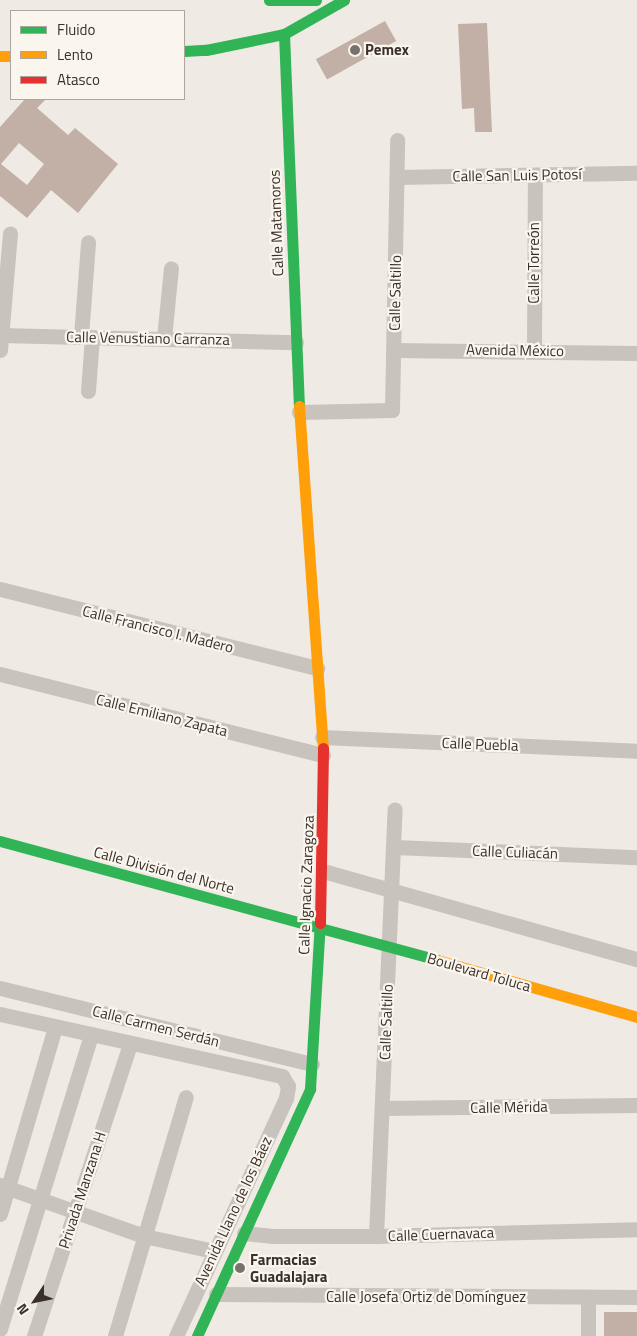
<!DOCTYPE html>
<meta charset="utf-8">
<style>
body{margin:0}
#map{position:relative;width:637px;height:1336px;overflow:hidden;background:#efeae4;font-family:"Titillium Web",sans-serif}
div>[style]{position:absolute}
.building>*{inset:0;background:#c2afa6;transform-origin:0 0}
.street>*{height:15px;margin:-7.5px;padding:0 7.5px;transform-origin:7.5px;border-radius:7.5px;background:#c9c3bd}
.fast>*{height:11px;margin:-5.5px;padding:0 5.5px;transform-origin:5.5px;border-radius:5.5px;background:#30b455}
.slow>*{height:11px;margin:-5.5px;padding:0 5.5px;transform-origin:5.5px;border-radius:5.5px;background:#ff9f0a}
.jam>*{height:11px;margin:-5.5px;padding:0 5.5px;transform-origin:5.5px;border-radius:5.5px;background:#e5322d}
.dots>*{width:14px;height:14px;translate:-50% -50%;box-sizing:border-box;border:2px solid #faf5ed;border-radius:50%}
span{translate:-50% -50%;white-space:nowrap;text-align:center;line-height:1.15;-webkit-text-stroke:4.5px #faf5ed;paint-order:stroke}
.poi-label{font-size:15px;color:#3a302b;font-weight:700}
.left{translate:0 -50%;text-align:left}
.street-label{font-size:15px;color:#3a302b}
.legend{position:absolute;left:10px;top:10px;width:175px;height:90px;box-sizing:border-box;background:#faf5ed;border:1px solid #ada69f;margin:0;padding:6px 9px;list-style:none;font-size:15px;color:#3a302b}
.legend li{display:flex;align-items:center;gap:10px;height:25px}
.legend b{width:25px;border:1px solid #ada69f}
.north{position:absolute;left:10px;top:1276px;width:50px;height:50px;-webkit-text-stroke:4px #faf5ed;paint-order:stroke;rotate:236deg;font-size:14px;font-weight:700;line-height:20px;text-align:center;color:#3a302b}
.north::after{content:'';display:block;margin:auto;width:18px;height:22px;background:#3a302b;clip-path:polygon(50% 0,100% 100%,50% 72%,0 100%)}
</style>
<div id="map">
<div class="building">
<i style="left:385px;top:21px;width:23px;height:79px;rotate:61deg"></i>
<i style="clip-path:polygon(487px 23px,492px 132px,475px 132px,474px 108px,462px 109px,458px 24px)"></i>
<i style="clip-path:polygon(evenodd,25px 99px,46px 99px,37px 108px,68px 135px,75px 128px,118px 164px,78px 213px,51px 190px,27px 218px,0 196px,0 127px,25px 99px,19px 143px,44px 164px,27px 185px,1px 164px,19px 143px)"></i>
<i style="left:637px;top:1312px;width:24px;height:33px;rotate:90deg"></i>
</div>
<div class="street">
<i style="left:397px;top:177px;width:240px;rotate:-1deg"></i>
<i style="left:0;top:335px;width:296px;rotate:1.4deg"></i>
<i style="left:81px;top:336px;width:94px;rotate:-85.7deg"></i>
<i style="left:164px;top:338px;width:70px;rotate:-84.3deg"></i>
<i style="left:0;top:350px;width:117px;rotate:-85.1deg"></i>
<i style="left:394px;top:350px;width:243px;rotate:0.7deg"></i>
<i style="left:534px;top:350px;width:175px;rotate:-89.7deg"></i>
<i style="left:88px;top:391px;width:54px;rotate:-85.8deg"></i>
<i style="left:299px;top:412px;width:93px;rotate:-1.2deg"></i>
<i style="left:392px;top:410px;width:270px;rotate:-88.9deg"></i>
<i style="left:0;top:589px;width:327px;rotate:14deg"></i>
<i style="left:0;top:674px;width:333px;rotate:14.1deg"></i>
<i style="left:322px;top:737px;width:315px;rotate:2.5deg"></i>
<i style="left:394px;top:847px;width:243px;rotate:2.4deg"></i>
<i style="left:323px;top:871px;width:326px;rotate:15.7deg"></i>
<i style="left:0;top:988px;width:321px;rotate:13.7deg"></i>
<i style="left:0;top:1014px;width:289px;rotate:12.4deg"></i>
<i style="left:282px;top:1076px;width:12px;rotate:59deg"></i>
<i style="left:288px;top:1086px;width:12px;rotate:99deg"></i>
<i style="left:286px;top:1098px;width:262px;rotate:114.8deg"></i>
<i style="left:382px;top:1108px;width:255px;rotate:-0.7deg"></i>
<i style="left:0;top:1185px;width:153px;rotate:19.5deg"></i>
<i style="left:144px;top:1236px;width:72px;rotate:12.1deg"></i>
<i style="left:0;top:1214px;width:195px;rotate:-73.6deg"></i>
<i style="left:244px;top:1233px;width:29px;rotate:6deg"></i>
<i style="left:273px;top:1236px;width:103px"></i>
<i style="left:376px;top:1236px;width:261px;rotate:-1.5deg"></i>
<i style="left:376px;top:1236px;width:427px;rotate:-87.5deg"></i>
<i style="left:216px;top:1294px;width:421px;rotate:0.4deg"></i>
<i style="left:588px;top:1298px;width:38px;rotate:90deg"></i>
<i style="left:0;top:1329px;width:308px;rotate:-72.8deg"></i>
<i style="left:34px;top:1336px;width:307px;rotate:-71.8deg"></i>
<i style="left:115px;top:1336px;width:249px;rotate:-73.5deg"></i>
</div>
<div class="fast">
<i style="left:269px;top:0;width:47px"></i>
<i style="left:284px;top:34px;width:372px;rotate:87.7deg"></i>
<i style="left:184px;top:51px;width:22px;rotate:-3deg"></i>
<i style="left:206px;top:50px;width:80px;rotate:-11.6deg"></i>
<i style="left:284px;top:34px;width:69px;rotate:-29.5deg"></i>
<i style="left:0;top:841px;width:453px;rotate:15.2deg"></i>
<i style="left:197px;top:1336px;width:272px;rotate:-65.4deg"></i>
<i style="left:310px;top:1089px;width:166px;rotate:-86.6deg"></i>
</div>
<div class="slow">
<i style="left:0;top:56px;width:11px"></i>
<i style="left:299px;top:406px;width:343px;rotate:86deg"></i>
<i style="left:437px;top:960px;width:208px;rotate:15.9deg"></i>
</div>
<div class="jam">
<i style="left:320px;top:923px;width:175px;rotate:-89deg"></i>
</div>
<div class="dots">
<i style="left:355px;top:50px;background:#79716c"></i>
<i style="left:240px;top:1268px;background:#79716c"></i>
</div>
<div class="poi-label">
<span class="left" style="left:365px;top:50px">Pemex</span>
<span class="left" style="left:250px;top:1268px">Farmacias<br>Guadalajara</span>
</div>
<div class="street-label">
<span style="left:517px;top:175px;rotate:-1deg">Calle San Luis Potosí</span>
<span style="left:276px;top:223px;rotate:-92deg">Calle Matamoros</span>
<span style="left:534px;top:263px;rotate:-90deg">Calle Torreón</span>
<span style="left:395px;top:293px;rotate:-89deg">Calle Saltillo</span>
<span style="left:148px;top:338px;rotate:1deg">Calle Venustiano Carranza</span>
<span style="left:515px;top:350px;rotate:1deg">Avenida México</span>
<span style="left:158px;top:629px;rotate:14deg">Calle Francisco I. Madero</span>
<span style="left:162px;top:715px;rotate:14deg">Calle Emiliano Zapata</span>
<span style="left:480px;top:744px;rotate:2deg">Calle Puebla</span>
<span style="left:515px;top:852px;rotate:2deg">Calle Culiacán</span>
<span style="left:164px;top:870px;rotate:15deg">Calle División del Norte</span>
<span style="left:306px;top:885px;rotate:-88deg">Calle Ignacio Zaragoza</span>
<span style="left:479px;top:972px;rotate:16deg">Boulevard Toluca</span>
<span style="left:386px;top:1022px;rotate:-88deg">Calle Saltillo</span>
<span style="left:156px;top:1026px;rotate:14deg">Calle Carmen Serdán</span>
<span style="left:509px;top:1107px;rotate:-1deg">Calle Mérida</span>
<span style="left:82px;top:1190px;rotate:-72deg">Privada Manzana H</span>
<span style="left:233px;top:1211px;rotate:-65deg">Avenida Llano de los Báez</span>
<span style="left:441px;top:1234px;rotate:-2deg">Calle Cuernavaca</span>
<span style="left:426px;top:1297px">Calle Josefa Ortiz de Domínguez</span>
</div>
<ul class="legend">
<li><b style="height:6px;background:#30b455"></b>Fluido</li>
<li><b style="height:6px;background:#ff9f0a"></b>Lento</li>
<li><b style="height:6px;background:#e5322d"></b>Atasco</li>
</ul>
<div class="north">N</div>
</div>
